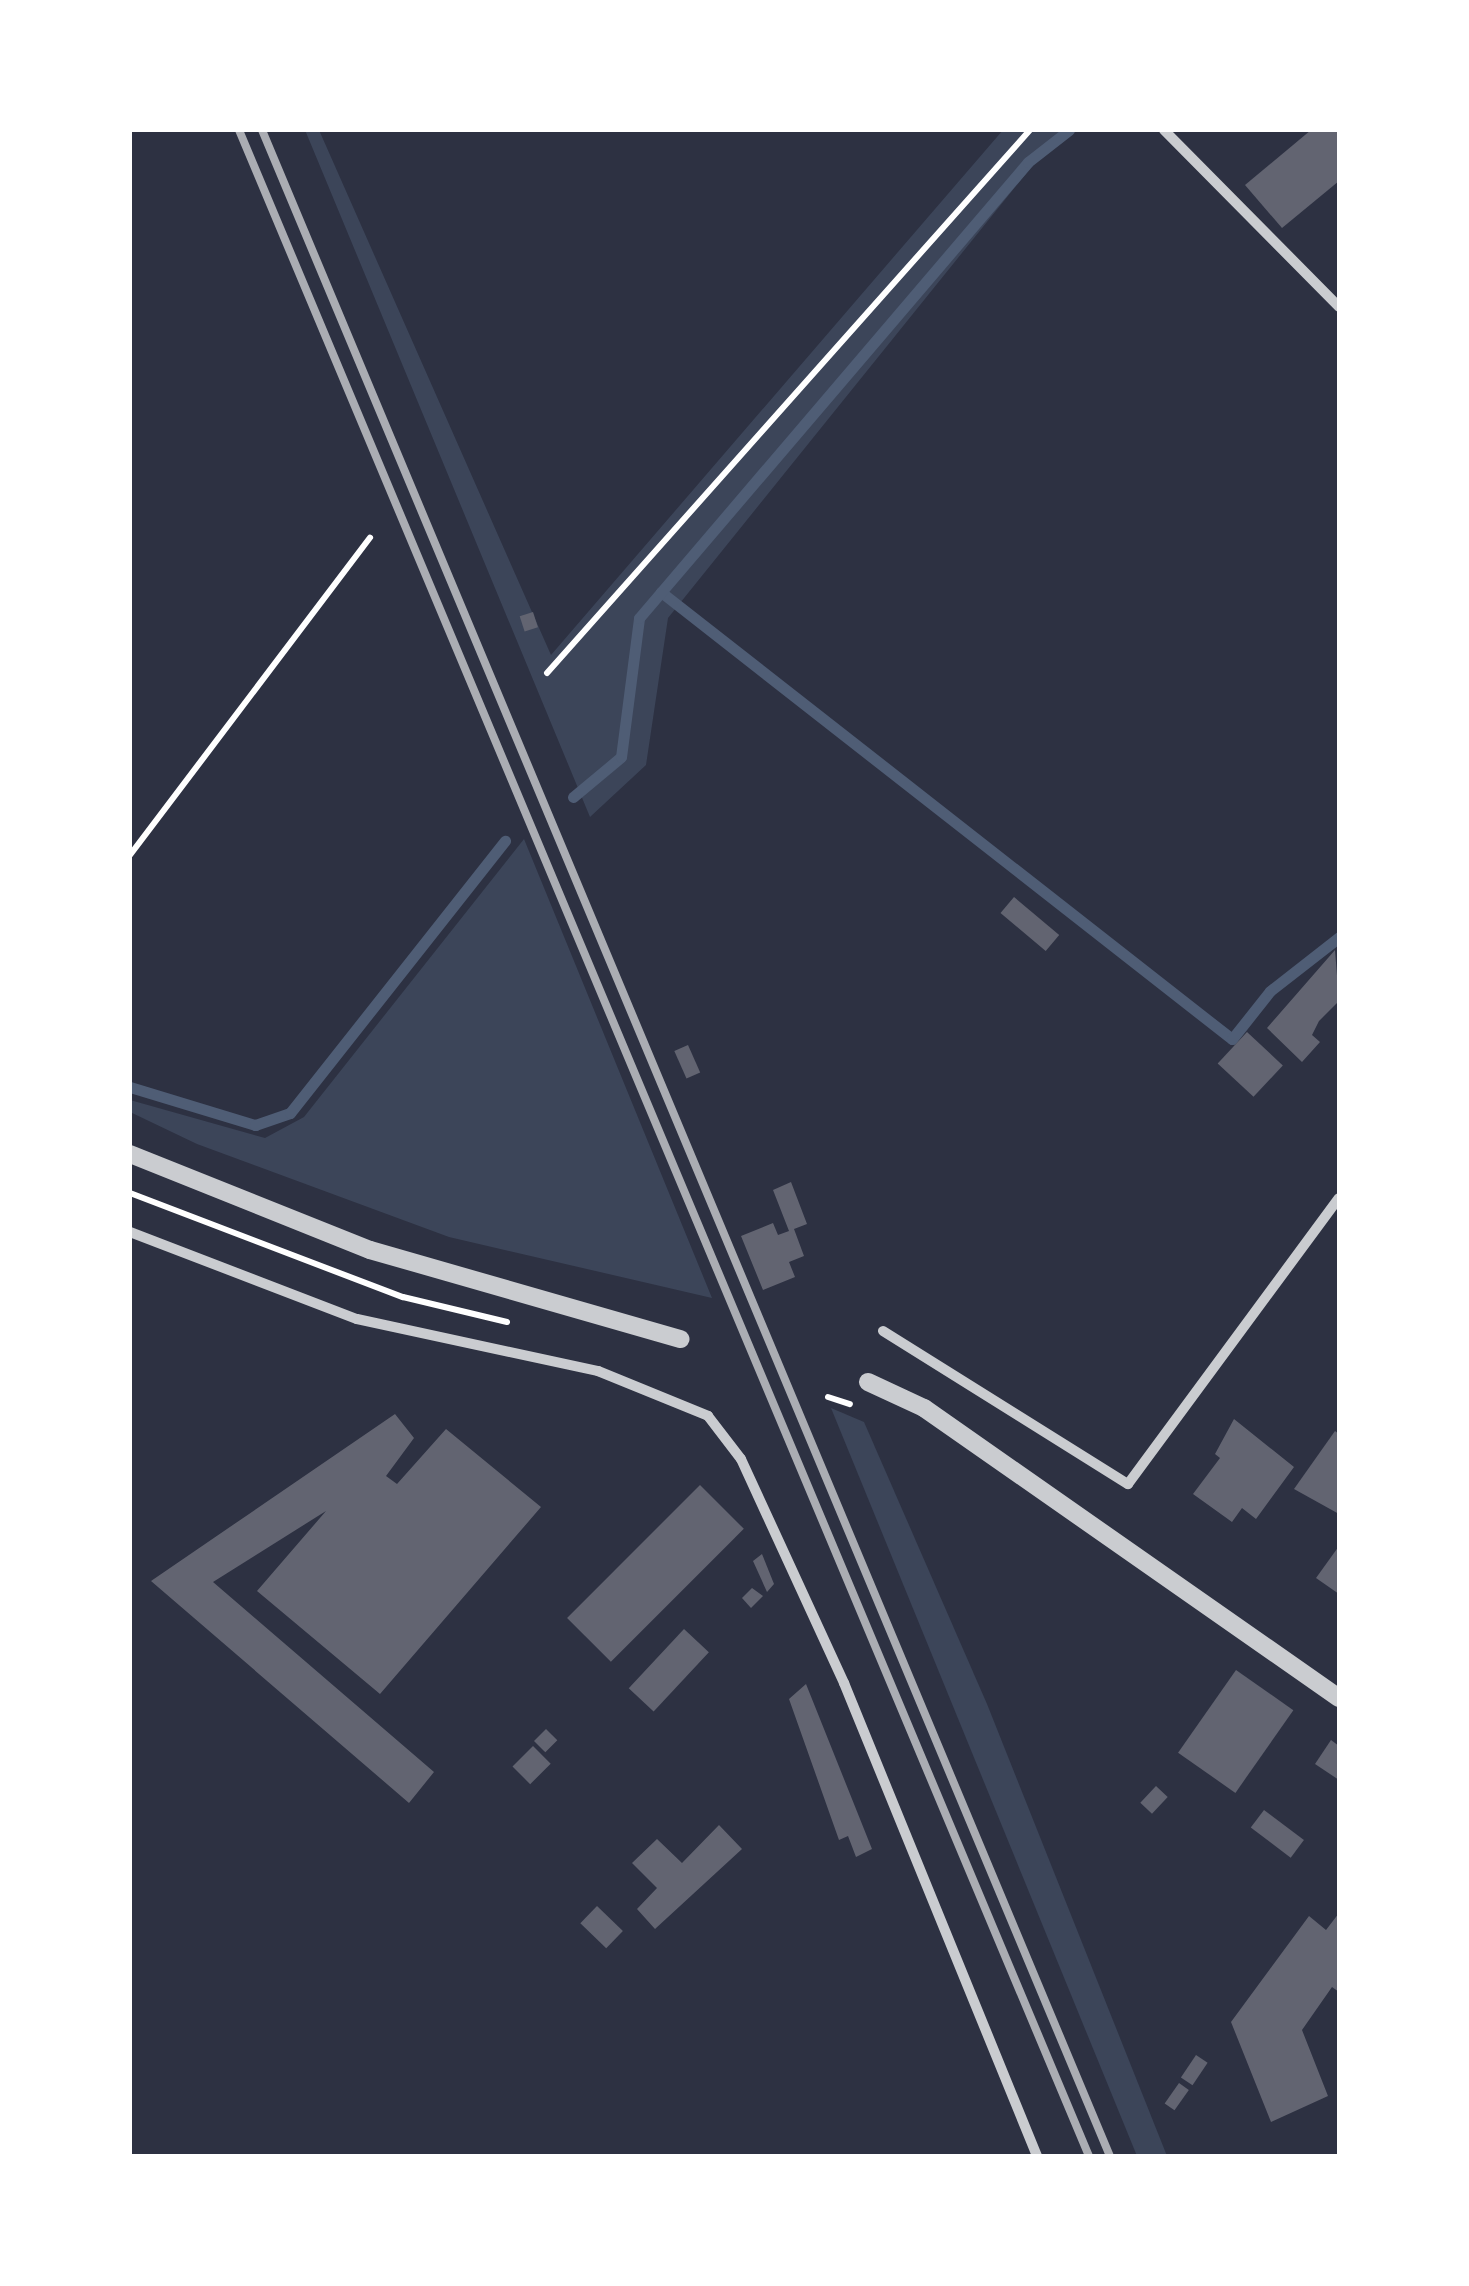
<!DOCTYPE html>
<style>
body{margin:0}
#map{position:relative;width:1469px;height:2286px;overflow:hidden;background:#2d3142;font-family:"Asap Condensed",sans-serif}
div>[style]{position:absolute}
.green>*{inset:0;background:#3c4559}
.stream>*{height:11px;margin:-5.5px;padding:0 5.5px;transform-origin:5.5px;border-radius:5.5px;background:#4f5d75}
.building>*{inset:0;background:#626471;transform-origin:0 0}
.path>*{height:6px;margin:-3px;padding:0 3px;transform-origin:3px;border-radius:3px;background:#fff}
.minor>*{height:10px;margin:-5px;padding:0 5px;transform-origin:5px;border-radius:5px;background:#caccd0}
.tertiary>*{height:18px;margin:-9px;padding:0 9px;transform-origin:9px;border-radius:9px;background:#caccd0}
.rail>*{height:8px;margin:-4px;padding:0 4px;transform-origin:4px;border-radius:4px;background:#abadb3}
span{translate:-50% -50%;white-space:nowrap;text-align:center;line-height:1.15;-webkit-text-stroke:9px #fff;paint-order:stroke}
.frame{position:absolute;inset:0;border:132px solid #fff;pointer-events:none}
</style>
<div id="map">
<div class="green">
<i style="clip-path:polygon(305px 130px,319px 130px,551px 655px,1003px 130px,1061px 130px,668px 618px,646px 765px,590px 817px)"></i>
<i style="clip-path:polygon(524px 839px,678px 1215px,712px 1298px,449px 1237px,197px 1144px,130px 1112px,130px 1100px,265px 1138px,304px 1117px)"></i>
<i style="clip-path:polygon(831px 1408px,864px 1422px,987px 1704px,1167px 2156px,1137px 2156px)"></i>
</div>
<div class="stream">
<i style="left:661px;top:592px;width:725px;rotate:38.06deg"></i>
<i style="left:1232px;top:1039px;width:61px;rotate:-51.6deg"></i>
<i style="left:1270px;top:991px;width:88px;rotate:-38deg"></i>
<i style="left:573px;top:797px;width:62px;rotate:-39.8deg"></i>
<i style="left:621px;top:757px;width:140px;rotate:-82.6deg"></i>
<i style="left:639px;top:618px;width:599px;rotate:-49.53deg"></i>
<i style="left:1028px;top:162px;width:52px;rotate:-38deg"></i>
<i style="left:130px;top:1087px;width:131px;rotate:16.9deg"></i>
<i style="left:255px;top:1125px;width:37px;rotate:-19deg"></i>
<i style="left:290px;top:1113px;width:347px;rotate:-51.7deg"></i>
</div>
<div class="building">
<i style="clip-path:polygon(1311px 130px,1339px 130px,1339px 181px,1282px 228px,1245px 185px)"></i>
<i style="left:533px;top:612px;width:16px;height:14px;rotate:72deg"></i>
<i style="left:1014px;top:897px;width:59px;height:21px;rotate:40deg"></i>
<i style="clip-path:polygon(1335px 950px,1339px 1001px,1319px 1021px,1312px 1035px,1320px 1042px,1302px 1062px,1267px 1028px)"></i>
<i style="left:1247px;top:1032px;width:49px;height:43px;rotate:43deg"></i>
<i style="left:688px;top:1045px;width:30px;height:15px;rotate:66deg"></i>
<i style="clip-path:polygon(791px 1182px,807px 1224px,794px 1229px,804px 1256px,789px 1262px,795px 1277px,763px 1290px,741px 1236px,773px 1223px,778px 1235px,789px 1231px,773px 1190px)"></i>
<i style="clip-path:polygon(395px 1414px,414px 1438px,386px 1476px,397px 1484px,446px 1429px,541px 1507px,380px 1694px,257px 1591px,326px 1511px,213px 1582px,434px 1772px,409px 1803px,151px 1581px)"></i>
<i style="clip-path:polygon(1234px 1419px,1294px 1467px,1256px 1519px,1242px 1508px,1232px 1522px,1193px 1494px,1220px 1458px,1215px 1454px)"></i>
<i style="clip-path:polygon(1335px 1431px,1339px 1434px,1339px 1514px,1294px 1489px)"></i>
<i style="left:700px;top:1485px;width:62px;height:188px;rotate:45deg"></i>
<i style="clip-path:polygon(1339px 1546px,1339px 1594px,1316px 1578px)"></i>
<i style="clip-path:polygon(762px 1554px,774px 1584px,767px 1592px,753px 1561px)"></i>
<i style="clip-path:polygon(752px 1588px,763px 1596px,751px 1608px,742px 1598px)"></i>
<i style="left:684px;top:1629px;width:34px;height:81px;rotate:43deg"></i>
<i style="left:1236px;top:1670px;width:70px;height:101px;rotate:35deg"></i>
<i style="clip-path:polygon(806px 1684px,872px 1849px,856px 1857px,848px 1836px,839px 1840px,789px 1699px)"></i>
<i style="left:546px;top:1729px;width:16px;height:17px;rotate:45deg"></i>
<i style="clip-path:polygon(1331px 1740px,1339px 1746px,1339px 1780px,1315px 1764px)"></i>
<i style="left:533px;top:1746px;width:25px;height:29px;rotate:45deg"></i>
<i style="left:1156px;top:1786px;width:16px;height:23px;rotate:43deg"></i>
<i style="left:1264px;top:1810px;width:50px;height:22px;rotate:37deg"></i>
<i style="clip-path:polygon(719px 1825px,742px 1849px,655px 1929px,637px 1909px,657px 1888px,632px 1863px,657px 1839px,682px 1863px)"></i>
<i style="left:597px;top:1906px;width:36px;height:24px;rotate:44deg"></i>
<i style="clip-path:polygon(1339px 1913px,1339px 1992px,1332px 1987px,1302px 2030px,1328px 2096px,1271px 2122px,1231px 2022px,1309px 1916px,1326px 1930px)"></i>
<i style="left:1196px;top:2055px;width:14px;height:27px;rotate:34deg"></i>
<i style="left:1179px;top:2083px;width:12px;height:25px;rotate:35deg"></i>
</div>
<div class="path">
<i style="left:547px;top:673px;width:727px;rotate:-48.35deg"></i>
<i style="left:130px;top:855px;width:398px;rotate:-52.9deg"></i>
<i style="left:130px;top:1193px;width:292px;rotate:20.9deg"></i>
<i style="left:403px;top:1297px;width:107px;rotate:13.5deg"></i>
<i style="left:828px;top:1397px;width:23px;rotate:18deg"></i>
</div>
<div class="minor">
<i style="left:1164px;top:130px;width:249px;rotate:45.3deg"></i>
<i style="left:130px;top:1232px;width:243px;rotate:21deg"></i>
<i style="left:357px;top:1319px;width:247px;rotate:12.2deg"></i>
<i style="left:598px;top:1371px;width:119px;rotate:22.2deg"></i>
<i style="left:708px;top:1416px;width:54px;rotate:52.5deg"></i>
<i style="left:741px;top:1459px;width:247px;rotate:65.3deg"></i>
<i style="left:844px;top:1683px;width:511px;rotate:67.8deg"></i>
<i style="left:883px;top:1331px;width:289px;rotate:32deg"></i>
<i style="left:1128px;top:1484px;width:355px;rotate:-53.6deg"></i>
</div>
<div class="tertiary">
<i style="left:130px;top:1154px;width:258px;rotate:21.8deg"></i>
<i style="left:370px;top:1250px;width:323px;rotate:16deg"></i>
<i style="left:868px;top:1382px;width:62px;rotate:24.9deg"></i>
<i style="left:924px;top:1408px;width:506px;rotate:34.95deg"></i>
</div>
<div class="rail">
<i style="left:239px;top:130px;width:2197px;rotate:67.24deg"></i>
<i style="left:262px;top:130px;width:2196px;rotate:67.29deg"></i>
</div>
<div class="frame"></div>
</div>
